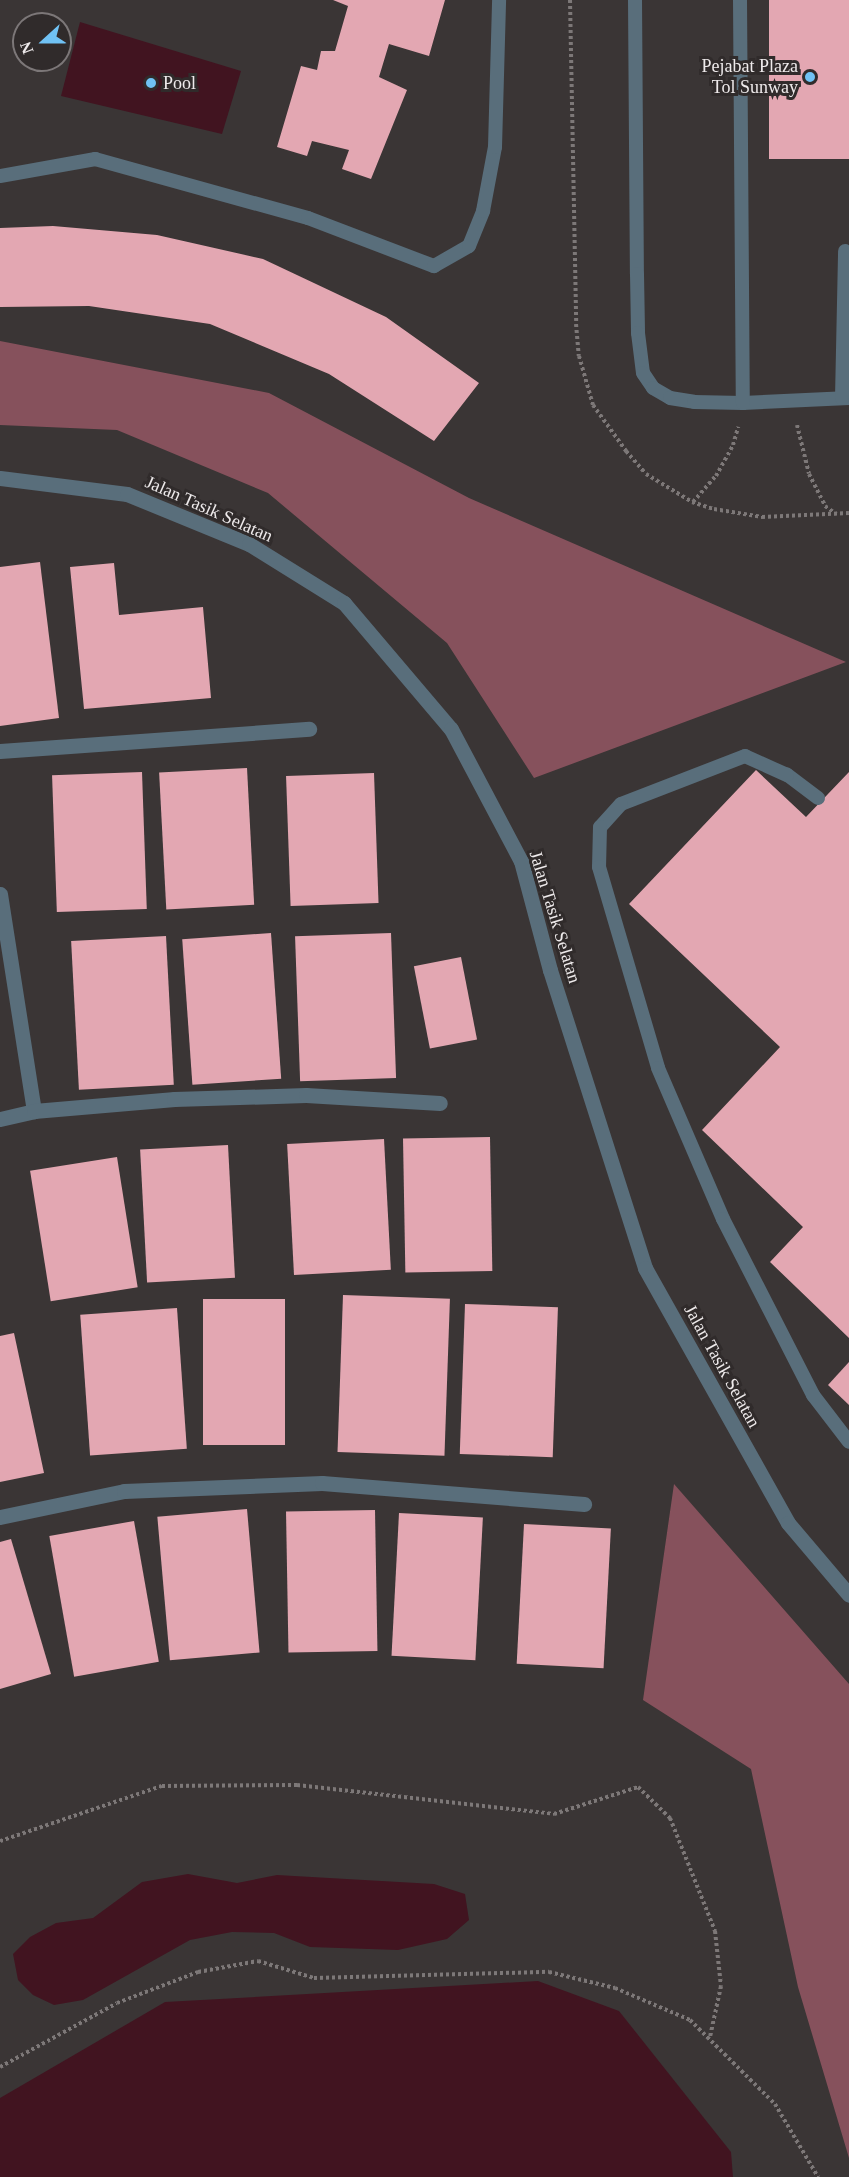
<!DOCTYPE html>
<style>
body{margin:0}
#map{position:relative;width:849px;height:2177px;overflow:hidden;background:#3a3535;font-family:Georgia,serif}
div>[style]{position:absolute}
.forest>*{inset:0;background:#86515c}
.water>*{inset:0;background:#411420}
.building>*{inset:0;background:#e3a7b2;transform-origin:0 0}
.path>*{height:4px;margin-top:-2px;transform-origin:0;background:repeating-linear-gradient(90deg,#7d7878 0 3px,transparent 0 6px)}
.service>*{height:14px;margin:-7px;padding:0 7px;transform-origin:7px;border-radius:7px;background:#596e7b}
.minor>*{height:15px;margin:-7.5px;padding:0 7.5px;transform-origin:7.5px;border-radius:7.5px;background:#596e7b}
.dots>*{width:16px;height:16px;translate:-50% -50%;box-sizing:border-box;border:3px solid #302b2b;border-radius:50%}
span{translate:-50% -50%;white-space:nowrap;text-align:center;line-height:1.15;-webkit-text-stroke:6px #302b2b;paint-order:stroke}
.poi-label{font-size:18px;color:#eeeaeb}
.right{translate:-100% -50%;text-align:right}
.left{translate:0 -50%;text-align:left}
.street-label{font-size:18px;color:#eeeaeb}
.north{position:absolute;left:12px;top:12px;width:60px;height:60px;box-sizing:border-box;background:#302b2b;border:2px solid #7c7778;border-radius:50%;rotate:249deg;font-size:16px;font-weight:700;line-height:24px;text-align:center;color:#eeeaeb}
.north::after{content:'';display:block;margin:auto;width:21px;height:27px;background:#70c2f4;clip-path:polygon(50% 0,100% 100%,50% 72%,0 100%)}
</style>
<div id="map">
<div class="forest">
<i style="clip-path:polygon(0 341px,269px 393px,469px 498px,846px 662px,534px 778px,447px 643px,268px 493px,117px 430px,0 425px)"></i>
<i style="clip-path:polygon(674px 1484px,849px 1684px,849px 2158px,798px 1987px,751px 1769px,643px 1700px)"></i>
</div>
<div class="water">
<i style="clip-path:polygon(80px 22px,241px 71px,222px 134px,61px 96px)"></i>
<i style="clip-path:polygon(188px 1874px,237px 1883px,277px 1875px,434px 1884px,465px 1894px,469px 1920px,447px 1939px,398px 1950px,310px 1947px,274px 1933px,232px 1932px,190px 1940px,83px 2000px,54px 2005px,33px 1995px,18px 1980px,13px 1954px,30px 1937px,56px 1923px,93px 1918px,142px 1882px)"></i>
<i style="clip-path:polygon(538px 1981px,619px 2011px,731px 2152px,733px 2177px,0 2177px,0 2098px,165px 2002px)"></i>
</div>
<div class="building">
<i style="clip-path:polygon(333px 0,445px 0,429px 56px,389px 44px,379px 77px,407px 90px,371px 179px,342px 169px,349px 150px,312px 141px,307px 156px,277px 147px,301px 66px,317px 70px,321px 51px,335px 51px,348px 6px)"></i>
<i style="left:769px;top:0;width:80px;height:159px"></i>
<i style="clip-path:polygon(53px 226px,157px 235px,263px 259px,386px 317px,479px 383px,434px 441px,329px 374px,210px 324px,89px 306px,0 307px,0 228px)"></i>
<i style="clip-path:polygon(40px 562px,59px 718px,0 726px,0 567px)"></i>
<i style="clip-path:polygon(114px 563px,119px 615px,203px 607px,211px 698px,84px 709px,70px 567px)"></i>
<i style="left:247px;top:768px;width:137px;height:88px;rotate:87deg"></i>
<i style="clip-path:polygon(756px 770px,806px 817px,849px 772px,849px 1338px,770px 1262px,803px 1227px,702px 1130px,780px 1047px,629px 904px)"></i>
<i style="left:142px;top:772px;width:137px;height:90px;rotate:88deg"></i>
<i style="left:374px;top:773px;width:130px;height:88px;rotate:88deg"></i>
<i style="left:271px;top:933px;width:146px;height:89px;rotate:86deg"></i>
<i style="left:391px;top:933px;width:145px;height:96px;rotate:88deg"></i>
<i style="left:166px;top:936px;width:149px;height:95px;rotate:87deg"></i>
<i style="left:461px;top:957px;width:84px;height:48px;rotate:79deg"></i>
<i style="left:490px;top:1137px;width:134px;height:87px;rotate:89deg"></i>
<i style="left:384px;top:1139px;width:131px;height:97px;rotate:87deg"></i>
<i style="left:228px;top:1145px;width:133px;height:88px;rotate:87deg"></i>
<i style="left:117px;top:1157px;width:132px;height:88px;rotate:81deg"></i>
<i style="left:343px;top:1295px;width:107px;height:157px;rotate:2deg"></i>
<i style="left:203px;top:1299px;width:82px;height:146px"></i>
<i style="left:465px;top:1304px;width:93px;height:150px;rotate:2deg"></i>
<i style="left:177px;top:1308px;width:141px;height:97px;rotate:86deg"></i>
<i style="clip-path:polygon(14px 1333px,44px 1473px,0 1482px,0 1336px)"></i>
<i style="clip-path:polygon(849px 1362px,849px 1405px,828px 1385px)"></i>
<i style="left:247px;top:1509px;width:144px;height:90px;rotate:85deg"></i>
<i style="left:375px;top:1510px;width:141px;height:89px;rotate:89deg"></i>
<i style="left:399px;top:1513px;width:84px;height:143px;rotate:3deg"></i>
<i style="left:134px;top:1521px;width:143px;height:86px;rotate:80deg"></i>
<i style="left:524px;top:1524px;width:87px;height:140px;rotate:3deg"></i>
<i style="clip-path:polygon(11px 1539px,51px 1674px,0 1689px,0 1542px)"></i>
</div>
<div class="path">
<i style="left:570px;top:0;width:324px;rotate:88.9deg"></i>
<i style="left:576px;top:324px;width:32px;rotate:85deg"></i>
<i style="left:579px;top:356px;width:51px;rotate:74.1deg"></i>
<i style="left:593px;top:405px;width:57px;rotate:54.3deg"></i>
<i style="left:626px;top:451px;width:30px;rotate:49deg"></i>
<i style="left:646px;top:474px;width:54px;rotate:31.3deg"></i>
<i style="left:692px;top:502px;width:23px;rotate:18deg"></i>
<i style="left:714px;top:509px;width:49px;rotate:9.5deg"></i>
<i style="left:762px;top:517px;width:87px;rotate:-2.6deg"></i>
<i style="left:797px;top:425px;width:50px;rotate:76.2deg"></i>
<i style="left:809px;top:474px;width:36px;rotate:63deg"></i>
<i style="left:825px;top:506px;width:14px;rotate:36deg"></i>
<i style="left:693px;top:502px;width:35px;rotate:-49deg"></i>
<i style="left:716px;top:476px;width:35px;rotate:-61deg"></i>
<i style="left:733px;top:445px;width:19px;rotate:-74deg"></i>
<i style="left:0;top:1841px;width:171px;rotate:-18.8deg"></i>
<i style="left:162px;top:1786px;width:135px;rotate:-0.4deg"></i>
<i style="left:297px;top:1785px;width:259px;rotate:6.4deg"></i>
<i style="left:554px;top:1814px;width:88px;rotate:-17.8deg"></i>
<i style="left:638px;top:1787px;width:45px;rotate:44.1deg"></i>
<i style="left:670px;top:1818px;width:122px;rotate:68.3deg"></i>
<i style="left:715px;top:1931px;width:55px;rotate:83.8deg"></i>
<i style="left:721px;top:1986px;width:52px;rotate:102.2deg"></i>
<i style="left:0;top:2067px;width:133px;rotate:-28.7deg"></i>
<i style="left:117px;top:2003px;width:87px;rotate:-20.9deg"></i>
<i style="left:198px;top:1972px;width:61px;rotate:-10.4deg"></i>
<i style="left:258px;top:1961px;width:59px;rotate:16.9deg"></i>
<i style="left:314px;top:1978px;width:235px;rotate:-1.5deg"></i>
<i style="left:549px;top:1972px;width:68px;rotate:13.6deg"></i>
<i style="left:615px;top:1988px;width:82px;rotate:23.1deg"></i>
<i style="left:690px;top:2020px;width:120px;rotate:44.7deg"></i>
<i style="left:775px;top:2104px;width:85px;rotate:59.5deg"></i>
</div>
<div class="service">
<i style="left:635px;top:0;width:274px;rotate:89.6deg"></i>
<i style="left:637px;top:274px;width:59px;rotate:89deg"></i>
<i style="left:638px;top:333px;width:40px;rotate:82.9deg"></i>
<i style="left:643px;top:373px;width:18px;rotate:56deg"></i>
<i style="left:653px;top:388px;width:20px;rotate:30deg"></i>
<i style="left:670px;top:398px;width:24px;rotate:9deg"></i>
<i style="left:694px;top:402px;width:49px;rotate:1.2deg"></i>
<i style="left:743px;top:403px;width:106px;rotate:-2.7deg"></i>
<i style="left:740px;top:0;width:403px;rotate:89.6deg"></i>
<i style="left:0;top:176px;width:97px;rotate:-10.1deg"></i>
<i style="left:95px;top:159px;width:221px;rotate:15.5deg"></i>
<i style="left:308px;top:218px;width:135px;rotate:20.9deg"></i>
<i style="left:434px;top:266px;width:40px;rotate:-29.7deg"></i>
<i style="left:469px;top:246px;width:38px;rotate:-68deg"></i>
<i style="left:483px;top:211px;width:65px;rotate:-79.4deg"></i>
<i style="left:495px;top:147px;width:147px;rotate:-88.4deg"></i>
<i style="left:842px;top:398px;width:147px;rotate:-88.8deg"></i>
<i style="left:818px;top:798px;width:39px;rotate:-143deg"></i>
<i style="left:787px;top:775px;width:46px;rotate:-155.7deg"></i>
<i style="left:745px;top:756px;width:133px;rotate:158.8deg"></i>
<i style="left:621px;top:804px;width:31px;rotate:132deg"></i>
<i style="left:600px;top:827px;width:40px;rotate:91.4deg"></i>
<i style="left:599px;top:867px;width:209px;rotate:73.6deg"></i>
<i style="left:658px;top:1068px;width:164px;rotate:66.7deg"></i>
<i style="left:723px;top:1219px;width:198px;rotate:62.9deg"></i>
<i style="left:813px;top:1395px;width:59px;rotate:52.5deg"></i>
</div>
<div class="minor">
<i style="left:0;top:478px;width:128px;rotate:7.2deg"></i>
<i style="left:127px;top:494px;width:132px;rotate:22.3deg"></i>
<i style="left:249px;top:544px;width:112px;rotate:31.8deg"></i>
<i style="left:344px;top:603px;width:165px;rotate:49.7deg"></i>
<i style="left:451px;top:729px;width:149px;rotate:62.1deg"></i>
<i style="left:521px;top:861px;width:113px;rotate:75.1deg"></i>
<i style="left:550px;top:970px;width:313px;rotate:72.3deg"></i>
<i style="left:645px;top:1268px;width:292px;rotate:60.7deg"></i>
<i style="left:788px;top:1523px;width:94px;rotate:49.7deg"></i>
<i style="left:0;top:751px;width:310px;rotate:-4.1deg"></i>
<i style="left:0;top:894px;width:220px;rotate:81.1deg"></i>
<i style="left:0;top:1119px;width:35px;rotate:-13deg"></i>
<i style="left:34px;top:1111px;width:141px;rotate:-4.9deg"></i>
<i style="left:174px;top:1099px;width:132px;rotate:-1.7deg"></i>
<i style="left:306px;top:1095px;width:134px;rotate:3.4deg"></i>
<i style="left:0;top:1517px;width:127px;rotate:-11.8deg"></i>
<i style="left:124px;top:1491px;width:198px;rotate:-2.3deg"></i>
<i style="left:322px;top:1483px;width:263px;rotate:4.6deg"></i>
</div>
<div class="dots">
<i style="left:810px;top:77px;background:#70c2f4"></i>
<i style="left:151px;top:83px;background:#70c2f4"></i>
</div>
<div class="poi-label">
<span class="right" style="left:798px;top:77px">Pejabat Plaza<br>Tol Sunway</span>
<span class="left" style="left:163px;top:83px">Pool</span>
</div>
<div class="street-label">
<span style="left:209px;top:509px;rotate:24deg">Jalan Tasik Selatan</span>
<span style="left:555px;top:917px;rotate:73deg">Jalan Tasik Selatan</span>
<span style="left:722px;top:1366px;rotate:61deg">Jalan Tasik Selatan</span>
</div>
<div class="north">N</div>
</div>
